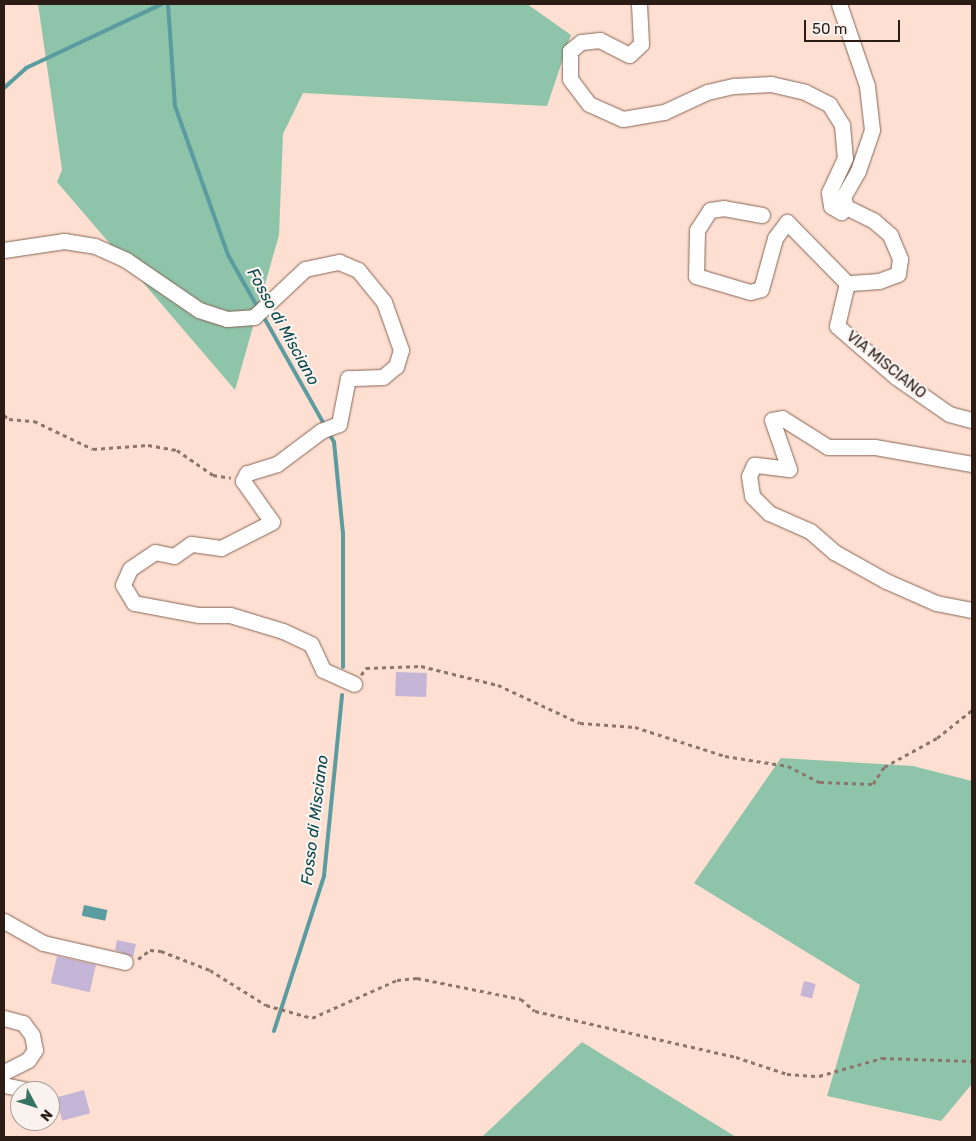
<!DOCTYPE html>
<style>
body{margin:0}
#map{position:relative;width:976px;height:1141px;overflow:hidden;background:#fedfd1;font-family:Rubik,sans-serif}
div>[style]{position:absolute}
.forest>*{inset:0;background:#8ec4a9}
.water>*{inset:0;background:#5a9ca0;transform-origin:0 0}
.stream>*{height:4px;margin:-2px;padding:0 2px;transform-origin:2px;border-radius:2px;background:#5a9ca0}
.building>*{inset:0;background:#c5b6d7;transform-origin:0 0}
.path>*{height:2.5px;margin-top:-1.25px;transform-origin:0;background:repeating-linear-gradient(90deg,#8c766c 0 4px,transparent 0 8px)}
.roads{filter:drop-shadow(0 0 1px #876556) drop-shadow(0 0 1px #876556)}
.street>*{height:15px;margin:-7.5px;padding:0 7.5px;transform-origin:7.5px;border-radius:7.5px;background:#fff}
span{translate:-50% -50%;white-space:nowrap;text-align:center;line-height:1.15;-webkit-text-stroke:4.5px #faf2ee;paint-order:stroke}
.street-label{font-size:15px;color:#2b1d16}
.water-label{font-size:16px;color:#08474a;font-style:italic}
.frame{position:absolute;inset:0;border:5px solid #2b1d16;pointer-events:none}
.north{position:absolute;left:10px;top:1081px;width:50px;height:50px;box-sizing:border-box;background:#faf2ee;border:1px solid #a79d98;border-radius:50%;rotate:130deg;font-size:14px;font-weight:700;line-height:20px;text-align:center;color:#2b1d16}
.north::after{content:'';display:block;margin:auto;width:18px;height:22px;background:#367563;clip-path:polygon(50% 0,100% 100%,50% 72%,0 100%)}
.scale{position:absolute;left:804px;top:20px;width:96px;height:22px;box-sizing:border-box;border:2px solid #2b1d16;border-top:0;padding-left:6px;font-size:15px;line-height:18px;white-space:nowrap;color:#2b1d16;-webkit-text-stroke:4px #faf2ee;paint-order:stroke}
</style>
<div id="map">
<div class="forest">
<i style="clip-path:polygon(38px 4px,527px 4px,571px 35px,547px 106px,303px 93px,283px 134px,279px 235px,235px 390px,57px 182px,62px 170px)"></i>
<i style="clip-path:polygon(781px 758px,913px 766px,972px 781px,972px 1084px,941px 1121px,827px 1096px,860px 985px,694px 883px)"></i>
<i style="clip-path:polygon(582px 1042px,736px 1137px,482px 1137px)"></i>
</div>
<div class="water">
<i style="left:84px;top:905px;width:24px;height:11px;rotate:12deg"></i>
</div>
<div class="stream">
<i style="left:168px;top:4px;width:102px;rotate:86.1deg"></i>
<i style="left:175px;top:106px;width:158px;rotate:70.4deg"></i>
<i style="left:228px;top:255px;width:61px;rotate:60.5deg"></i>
<i style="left:4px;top:88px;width:30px;rotate:-42deg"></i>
<i style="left:26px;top:68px;width:150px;rotate:-25.2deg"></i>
<i style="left:262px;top:314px;width:129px;rotate:60.6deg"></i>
<i style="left:328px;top:432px;width:12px;rotate:59deg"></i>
<i style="left:334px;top:442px;width:92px;rotate:84.4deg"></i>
<i style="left:343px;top:534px;width:133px;rotate:90deg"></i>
<i style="left:274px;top:1031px;width:163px;rotate:-72.1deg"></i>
<i style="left:324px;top:876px;width:182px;rotate:-84.3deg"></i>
</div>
<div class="building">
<i style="left:396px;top:672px;width:31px;height:24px;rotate:2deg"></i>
<i style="clip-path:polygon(117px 940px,136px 944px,133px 957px,115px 950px)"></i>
<i style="left:57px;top:956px;width:40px;height:28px;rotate:13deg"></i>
<i style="left:804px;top:981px;width:12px;height:15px;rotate:14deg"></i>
<i style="left:84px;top:1090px;width:24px;height:29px;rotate:75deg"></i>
</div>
<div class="path">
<i style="left:4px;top:415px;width:6px;rotate:39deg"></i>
<i style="left:9px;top:419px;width:25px;rotate:5deg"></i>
<i style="left:34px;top:421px;width:65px;rotate:25.4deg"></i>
<i style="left:93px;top:449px;width:55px;rotate:-4.2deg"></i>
<i style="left:148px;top:445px;width:29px;rotate:10deg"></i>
<i style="left:177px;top:450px;width:44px;rotate:34.8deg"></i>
<i style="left:213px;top:475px;width:18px;rotate:9deg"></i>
<i style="left:361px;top:675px;width:9px;rotate:-54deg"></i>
<i style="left:366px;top:668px;width:55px;rotate:-2.1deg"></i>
<i style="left:421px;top:666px;width:79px;rotate:13.9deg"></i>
<i style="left:498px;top:685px;width:90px;rotate:24.9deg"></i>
<i style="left:580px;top:723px;width:55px;rotate:4.2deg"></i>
<i style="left:635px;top:727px;width:95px;rotate:17.9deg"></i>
<i style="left:725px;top:756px;width:64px;rotate:9deg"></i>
<i style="left:788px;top:766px;width:36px;rotate:27deg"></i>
<i style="left:820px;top:782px;width:53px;rotate:2.2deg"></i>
<i style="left:873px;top:784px;width:20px;rotate:-57deg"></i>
<i style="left:884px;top:767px;width:60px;rotate:-28.7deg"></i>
<i style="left:937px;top:738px;width:45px;rotate:-38.7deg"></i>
<i style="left:138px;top:959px;width:15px;rotate:-37deg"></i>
<i style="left:150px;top:950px;width:11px;rotate:5deg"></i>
<i style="left:161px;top:951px;width:53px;rotate:21.2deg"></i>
<i style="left:210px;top:970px;width:66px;rotate:32deg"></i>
<i style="left:266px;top:1005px;width:48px;rotate:15.8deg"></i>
<i style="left:312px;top:1018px;width:93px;rotate:-24.1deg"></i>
<i style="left:397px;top:980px;width:20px;rotate:-6deg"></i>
<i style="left:417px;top:978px;width:106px;rotate:11.4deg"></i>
<i style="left:521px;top:999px;width:18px;rotate:41deg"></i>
<i style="left:535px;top:1011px;width:206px;rotate:12.9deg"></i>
<i style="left:736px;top:1057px;width:54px;rotate:18.4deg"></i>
<i style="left:787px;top:1074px;width:32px;rotate:4deg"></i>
<i style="left:819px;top:1076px;width:66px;rotate:-15.9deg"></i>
<i style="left:882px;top:1058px;width:90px;rotate:1.9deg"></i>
</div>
<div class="roads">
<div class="street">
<i style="left:639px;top:4px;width:40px;rotate:87.1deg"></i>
<i style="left:641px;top:44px;width:16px;rotate:137deg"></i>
<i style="left:629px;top:55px;width:33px;rotate:-153deg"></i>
<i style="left:600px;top:40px;width:19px;rotate:174deg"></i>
<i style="left:581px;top:42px;width:14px;rotate:141deg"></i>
<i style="left:570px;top:51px;width:28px;rotate:90deg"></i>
<i style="left:570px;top:79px;width:31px;rotate:53deg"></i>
<i style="left:589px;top:104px;width:37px;rotate:24deg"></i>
<i style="left:623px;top:119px;width:42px;rotate:-9.7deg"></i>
<i style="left:664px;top:112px;width:47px;rotate:-24.9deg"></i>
<i style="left:707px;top:92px;width:28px;rotate:-13deg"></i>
<i style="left:734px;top:86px;width:37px;rotate:-3deg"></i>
<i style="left:771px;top:84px;width:35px;rotate:13deg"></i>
<i style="left:805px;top:92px;width:27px;rotate:27deg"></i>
<i style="left:829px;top:104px;width:25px;rotate:58deg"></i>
<i style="left:842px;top:125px;width:33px;rotate:85deg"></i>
<i style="left:845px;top:158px;width:38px;rotate:115deg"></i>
<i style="left:829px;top:193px;width:13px;rotate:81deg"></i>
<i style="left:831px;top:206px;width:12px;rotate:31deg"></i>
<i style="left:841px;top:212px;width:7px;rotate:-45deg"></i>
<i style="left:839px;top:4px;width:87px;rotate:71.1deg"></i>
<i style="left:867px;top:86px;width:44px;rotate:83.5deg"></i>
<i style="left:872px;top:130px;width:43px;rotate:108.9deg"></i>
<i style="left:858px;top:171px;width:30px;rotate:120deg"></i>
<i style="left:843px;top:197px;width:10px;rotate:73deg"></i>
<i style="left:846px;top:207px;width:30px;rotate:26deg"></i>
<i style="left:873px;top:220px;width:23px;rotate:41deg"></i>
<i style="left:890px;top:235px;width:26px;rotate:67deg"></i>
<i style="left:900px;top:259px;width:15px;rotate:98deg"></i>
<i style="left:898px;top:274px;width:20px;rotate:160deg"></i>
<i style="left:879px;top:281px;width:32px;rotate:176deg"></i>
<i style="left:847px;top:283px;width:44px;rotate:103.1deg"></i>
<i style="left:837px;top:326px;width:78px;rotate:40.8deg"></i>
<i style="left:896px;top:377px;width:65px;rotate:34.9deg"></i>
<i style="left:949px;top:414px;width:24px;rotate:15deg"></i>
<i style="left:762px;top:215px;width:39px;rotate:-170deg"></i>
<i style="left:724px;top:208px;width:14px;rotate:172deg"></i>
<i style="left:710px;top:210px;width:24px;rotate:123deg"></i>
<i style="left:697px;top:230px;width:46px;rotate:91.2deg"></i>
<i style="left:696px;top:276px;width:56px;rotate:16.5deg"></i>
<i style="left:750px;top:292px;width:11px;rotate:-15deg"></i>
<i style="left:761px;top:289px;width:53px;rotate:-74.6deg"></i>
<i style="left:775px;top:238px;width:20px;rotate:-53deg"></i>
<i style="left:787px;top:222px;width:86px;rotate:45.5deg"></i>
<i style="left:4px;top:250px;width:61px;rotate:-8.5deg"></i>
<i style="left:64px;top:241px;width:31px;rotate:9deg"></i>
<i style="left:95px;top:246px;width:34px;rotate:24deg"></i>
<i style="left:126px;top:260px;width:88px;rotate:34.4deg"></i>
<i style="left:199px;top:310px;width:29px;rotate:18deg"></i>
<i style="left:227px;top:319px;width:27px;rotate:-4deg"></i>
<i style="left:254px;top:317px;width:70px;rotate:-43.3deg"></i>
<i style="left:305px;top:269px;width:35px;rotate:-12deg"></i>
<i style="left:339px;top:262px;width:21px;rotate:23deg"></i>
<i style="left:358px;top:270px;width:41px;rotate:50.9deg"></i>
<i style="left:384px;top:302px;width:51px;rotate:70.5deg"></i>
<i style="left:401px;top:350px;width:17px;rotate:107deg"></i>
<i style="left:396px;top:366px;width:17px;rotate:140deg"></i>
<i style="left:383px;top:377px;width:35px;rotate:178deg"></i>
<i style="left:348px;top:378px;width:47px;rotate:101.1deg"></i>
<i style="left:339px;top:424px;width:19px;rotate:159deg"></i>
<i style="left:321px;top:431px;width:55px;rotate:143.1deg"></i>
<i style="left:277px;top:464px;width:31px;rotate:163deg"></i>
<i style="left:247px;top:473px;width:9px;rotate:117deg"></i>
<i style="left:243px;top:481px;width:50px;rotate:54.7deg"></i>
<i style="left:272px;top:522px;width:57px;rotate:153deg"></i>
<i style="left:221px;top:548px;width:30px;rotate:-172deg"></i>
<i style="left:191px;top:544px;width:21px;rotate:145deg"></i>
<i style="left:174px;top:556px;width:19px;rotate:-168deg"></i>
<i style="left:155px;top:552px;width:30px;rotate:146deg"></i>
<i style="left:130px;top:569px;width:17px;rotate:114deg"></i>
<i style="left:123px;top:585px;width:21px;rotate:59deg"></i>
<i style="left:134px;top:603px;width:66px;rotate:10.5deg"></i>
<i style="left:199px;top:615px;width:31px"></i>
<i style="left:230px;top:615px;width:55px;rotate:16.8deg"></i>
<i style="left:283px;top:631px;width:31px;rotate:25deg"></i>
<i style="left:311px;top:644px;width:29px;rotate:65deg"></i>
<i style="left:323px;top:670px;width:34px;rotate:24deg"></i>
<i style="left:972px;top:464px;width:98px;rotate:-170.1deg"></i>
<i style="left:875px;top:447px;width:47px;rotate:180deg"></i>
<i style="left:828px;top:447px;width:54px;rotate:-147.8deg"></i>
<i style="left:782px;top:418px;width:10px;rotate:169deg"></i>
<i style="left:772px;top:420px;width:52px;rotate:70.9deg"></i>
<i style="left:789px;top:469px;width:35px;rotate:-173deg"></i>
<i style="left:754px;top:465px;width:12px;rotate:114deg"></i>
<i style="left:749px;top:476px;width:20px;rotate:81deg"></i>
<i style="left:752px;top:496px;width:24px;rotate:45deg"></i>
<i style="left:769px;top:513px;width:45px;rotate:23.7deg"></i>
<i style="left:810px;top:531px;width:32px;rotate:41deg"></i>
<i style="left:834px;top:552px;width:60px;rotate:29.1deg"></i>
<i style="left:886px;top:581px;width:55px;rotate:23.7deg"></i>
<i style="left:936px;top:603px;width:37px;rotate:11deg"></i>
<i style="left:4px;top:921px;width:45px;rotate:29.4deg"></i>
<i style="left:43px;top:943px;width:84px;rotate:13deg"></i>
<i style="left:4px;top:1018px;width:20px;rotate:15deg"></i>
<i style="left:23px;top:1023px;width:15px;rotate:53deg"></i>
<i style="left:32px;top:1035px;width:15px;rotate:79deg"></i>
<i style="left:35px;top:1050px;width:12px;rotate:125deg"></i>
<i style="left:28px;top:1060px;width:27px;rotate:153deg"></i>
<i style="left:4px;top:1085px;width:30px;rotate:12deg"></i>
</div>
</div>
<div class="street-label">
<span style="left:886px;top:365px;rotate:39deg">VIA MISCIANO</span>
</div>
<div class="water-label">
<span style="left:283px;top:327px;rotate:61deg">Fosso di Misciano</span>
<span style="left:315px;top:820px;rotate:-83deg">Fosso di Misciano</span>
</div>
<div class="frame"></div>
<div class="north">N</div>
<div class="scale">50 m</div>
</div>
